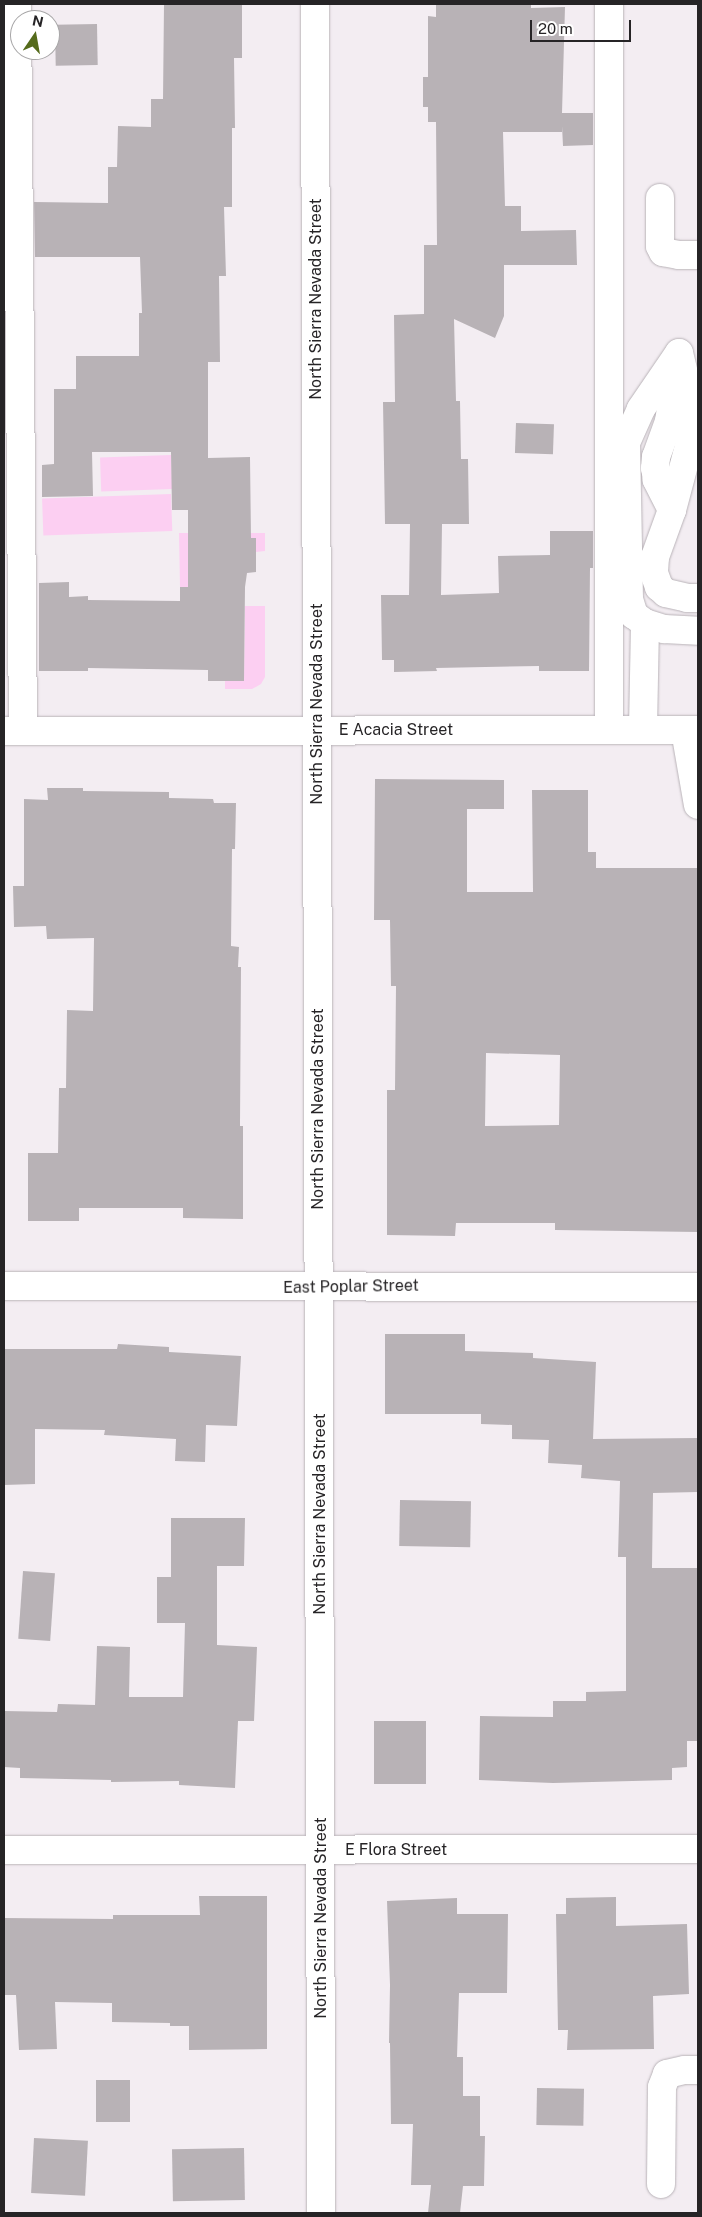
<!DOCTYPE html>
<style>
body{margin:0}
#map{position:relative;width:702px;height:2217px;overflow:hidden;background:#f3edf2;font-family:"Public Sans",sans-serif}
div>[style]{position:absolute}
.green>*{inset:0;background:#fccff2;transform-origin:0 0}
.building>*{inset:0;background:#b8b2b6;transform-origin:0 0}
.roads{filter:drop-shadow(0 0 1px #b9b3b8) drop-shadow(0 0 1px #b9b3b8)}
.minor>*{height:28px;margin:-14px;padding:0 14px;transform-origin:14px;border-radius:14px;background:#fff}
span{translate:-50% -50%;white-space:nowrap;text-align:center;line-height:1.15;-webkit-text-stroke:5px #fff;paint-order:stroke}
.street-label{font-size:16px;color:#262426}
.frame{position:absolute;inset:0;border:5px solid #262426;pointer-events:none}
.north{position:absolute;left:10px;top:10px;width:50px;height:50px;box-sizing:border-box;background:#fff;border:1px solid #a8a7a8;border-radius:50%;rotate:12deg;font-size:14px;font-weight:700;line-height:20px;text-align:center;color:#262426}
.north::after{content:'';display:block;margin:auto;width:18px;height:22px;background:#556b1b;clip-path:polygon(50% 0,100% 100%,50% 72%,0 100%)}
.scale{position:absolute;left:530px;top:20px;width:101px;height:22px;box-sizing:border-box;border:2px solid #262426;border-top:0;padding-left:6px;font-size:15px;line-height:18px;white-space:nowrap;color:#262426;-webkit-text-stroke:4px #fff;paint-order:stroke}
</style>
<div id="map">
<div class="green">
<i style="left:171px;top:455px;width:34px;height:71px;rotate:88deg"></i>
<i style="left:171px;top:494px;width:37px;height:129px;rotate:88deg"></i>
<i style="clip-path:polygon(179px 533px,265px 533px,265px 551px,256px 552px,256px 538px,188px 538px,188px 587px,180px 587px)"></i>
<i style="clip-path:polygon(245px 606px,265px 606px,265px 677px,261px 684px,252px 689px,225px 689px,225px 681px,244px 681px)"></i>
</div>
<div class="building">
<i style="clip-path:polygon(164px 4px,242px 4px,242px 58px,234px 58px,235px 128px,232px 128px,232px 207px,224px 207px,226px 276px,219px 276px,220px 362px,208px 362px,208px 458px,250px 457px,251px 538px,256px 538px,256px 572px,247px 573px,245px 587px,244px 681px,208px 681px,208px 670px,88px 668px,88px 671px,39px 671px,39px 583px,69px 582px,69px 597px,88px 596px,88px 600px,180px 601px,180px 587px,188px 587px,188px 510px,172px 510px,171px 452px,92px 452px,93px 496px,42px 497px,42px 465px,54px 464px,54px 389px,76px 389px,76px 356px,139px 356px,139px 313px,142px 313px,140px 257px,35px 257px,34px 202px,108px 203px,108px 167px,117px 167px,118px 126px,151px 127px,151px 99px,163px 99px)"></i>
<i style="clip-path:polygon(436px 4px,531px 4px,531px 8px,565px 7px,562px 113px,593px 113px,593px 145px,563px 146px,562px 126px,562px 132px,503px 132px,505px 206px,521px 206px,521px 231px,576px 230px,577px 265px,504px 265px,504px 316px,495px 338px,454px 319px,456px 401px,460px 401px,461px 459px,468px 459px,469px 524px,442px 524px,441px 595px,499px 593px,498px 556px,550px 555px,550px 531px,593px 531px,593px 568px,590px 568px,589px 671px,539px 671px,539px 666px,436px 668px,437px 671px,394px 672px,394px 660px,382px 660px,381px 595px,409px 595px,410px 524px,385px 524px,383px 402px,395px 402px,394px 315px,424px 314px,424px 245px,437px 245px,436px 122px,428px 122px,428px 107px,423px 107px,423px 77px,428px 77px,428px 16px,436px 17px)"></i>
<i style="left:97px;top:24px;width:41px;height:42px;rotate:89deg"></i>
<i style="left:516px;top:423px;width:38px;height:30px;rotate:2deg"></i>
<i style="clip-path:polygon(evenodd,375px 779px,504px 780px,504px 809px,467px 809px,467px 892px,533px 892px,532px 790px,588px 790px,588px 852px,596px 852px,596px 868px,698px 868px,698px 1232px,555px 1230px,555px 1223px,456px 1223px,455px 1236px,387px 1235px,387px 1090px,395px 1090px,396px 986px,391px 986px,390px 920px,374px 920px,375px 779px,486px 1053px,560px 1055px,559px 1125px,485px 1126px,486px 1053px)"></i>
<i style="clip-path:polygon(47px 788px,83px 788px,83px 791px,169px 792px,169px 798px,213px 799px,214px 803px,236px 803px,235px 849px,232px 849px,231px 946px,239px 947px,238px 967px,241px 967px,240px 1126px,243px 1126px,243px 1219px,183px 1218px,183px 1208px,79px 1208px,79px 1221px,28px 1221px,28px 1153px,58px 1153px,59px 1088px,66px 1088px,67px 1010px,93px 1011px,94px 938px,47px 939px,46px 926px,14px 927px,13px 886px,24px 886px,24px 799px,48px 800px)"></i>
<i style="clip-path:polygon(385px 1334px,465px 1334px,465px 1351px,533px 1353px,533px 1358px,596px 1362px,593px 1439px,698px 1438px,698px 1492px,653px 1493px,652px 1568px,698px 1568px,698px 1741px,687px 1741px,687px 1767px,672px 1768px,672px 1780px,553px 1783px,479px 1780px,480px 1716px,553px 1717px,553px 1701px,586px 1701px,586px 1692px,626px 1691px,626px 1557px,618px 1557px,620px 1481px,581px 1478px,582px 1465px,548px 1463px,549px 1440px,512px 1439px,512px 1425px,481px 1424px,481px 1414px,385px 1414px)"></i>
<i style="clip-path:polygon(118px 1344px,169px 1347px,169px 1352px,241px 1356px,237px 1426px,206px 1425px,205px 1462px,175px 1461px,176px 1439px,104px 1435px,105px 1430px,35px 1429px,35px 1484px,4px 1485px,4px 1349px,117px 1349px)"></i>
<i style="left:400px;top:1500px;width:71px;height:46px;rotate:1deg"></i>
<i style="clip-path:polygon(171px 1518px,245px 1518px,244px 1566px,217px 1566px,217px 1645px,257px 1647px,254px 1721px,238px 1721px,235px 1788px,179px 1785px,179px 1781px,111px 1782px,111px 1780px,20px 1778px,20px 1768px,4px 1767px,4px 1711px,57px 1712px,58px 1704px,95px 1705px,97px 1646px,130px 1647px,129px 1697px,183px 1697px,185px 1623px,157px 1623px,157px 1577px,171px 1577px)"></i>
<i style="left:23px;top:1571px;width:32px;height:68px;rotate:4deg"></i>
<i style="left:374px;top:1721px;width:52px;height:63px"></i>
<i style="clip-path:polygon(199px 1896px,267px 1896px,267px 2049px,189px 2050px,189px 2026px,170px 2026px,170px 2023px,112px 2022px,112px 2003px,55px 2002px,57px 2049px,19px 2050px,16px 1995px,4px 1995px,4px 1918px,113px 1919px,113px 1915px,200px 1915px)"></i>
<i style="clip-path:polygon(616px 1897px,616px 1926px,687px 1924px,689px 1994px,653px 1996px,654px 2049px,567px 2050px,568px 2030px,558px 2030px,556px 1914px,566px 1914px,566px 1898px)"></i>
<i style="clip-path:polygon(457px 1898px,457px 1914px,508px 1914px,507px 1993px,459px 1993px,457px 2057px,463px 2057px,463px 2096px,480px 2096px,480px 2136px,485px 2136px,484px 2186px,463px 2186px,460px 2213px,428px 2213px,431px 2185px,411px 2185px,413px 2124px,391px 2124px,390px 2043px,389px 2043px,390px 1985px,387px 1901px)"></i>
<i style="left:96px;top:2080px;width:34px;height:42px"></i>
<i style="left:537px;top:2088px;width:47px;height:37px;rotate:1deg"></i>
<i style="left:34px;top:2138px;width:54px;height:55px;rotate:3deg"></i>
<i style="left:244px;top:2148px;width:52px;height:72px;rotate:89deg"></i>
</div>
<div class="roads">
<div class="minor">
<i style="left:17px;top:4px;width:727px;rotate:89.53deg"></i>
<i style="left:315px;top:4px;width:2209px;rotate:89.84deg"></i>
<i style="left:660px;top:198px;width:48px;rotate:90deg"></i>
<i style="left:660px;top:246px;width:7px;rotate:63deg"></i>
<i style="left:663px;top:252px;width:16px;rotate:11deg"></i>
<i style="left:679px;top:255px;width:19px"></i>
<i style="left:679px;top:353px;width:68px;rotate:124.2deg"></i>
<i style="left:641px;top:409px;width:37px;rotate:114deg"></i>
<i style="left:626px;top:443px;width:156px;rotate:88.9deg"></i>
<i style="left:629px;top:599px;width:17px;rotate:73deg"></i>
<i style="left:634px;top:615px;width:14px;rotate:36deg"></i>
<i style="left:645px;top:623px;width:20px;rotate:18deg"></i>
<i style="left:664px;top:629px;width:34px;rotate:3deg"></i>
<i style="left:679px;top:353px;width:42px;rotate:76.3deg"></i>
<i style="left:689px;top:394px;width:25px;rotate:83deg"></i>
<i style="left:692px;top:419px;width:27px;rotate:96deg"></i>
<i style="left:689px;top:446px;width:66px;rotate:104.9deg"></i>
<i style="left:672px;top:510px;width:50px;rotate:109.9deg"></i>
<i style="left:655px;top:557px;width:16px;rotate:94deg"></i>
<i style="left:654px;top:573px;width:15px;rotate:70deg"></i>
<i style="left:659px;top:587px;width:9px;rotate:41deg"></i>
<i style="left:666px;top:593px;width:22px;rotate:13deg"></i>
<i style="left:687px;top:598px;width:11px"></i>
<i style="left:672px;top:510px;width:34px;rotate:-117deg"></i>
<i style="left:657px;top:480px;width:12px;rotate:-99deg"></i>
<i style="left:655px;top:468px;width:11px;rotate:-85deg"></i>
<i style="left:656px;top:457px;width:38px;rotate:-70deg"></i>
<i style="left:669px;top:421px;width:50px;rotate:-80.7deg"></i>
<i style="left:643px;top:729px;width:106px;rotate:-88.9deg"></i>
<i style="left:609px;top:730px;width:726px;rotate:-90deg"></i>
<i style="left:685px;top:730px;width:76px;rotate:80.2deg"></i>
<i style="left:5px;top:731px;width:693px;rotate:-0.08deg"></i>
<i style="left:4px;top:1286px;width:694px;rotate:0.08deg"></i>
<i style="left:4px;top:1850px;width:694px;rotate:-0.08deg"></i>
<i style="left:661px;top:2184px;width:97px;rotate:-89.4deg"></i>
<i style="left:662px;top:2087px;width:14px;rotate:-69deg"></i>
<i style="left:667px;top:2074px;width:18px;rotate:-13deg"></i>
<i style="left:685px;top:2070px;width:13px"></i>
</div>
</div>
<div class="street-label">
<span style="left:316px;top:299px;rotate:-90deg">North Sierra Nevada Street</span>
<span style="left:317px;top:704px;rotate:-90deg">North Sierra Nevada Street</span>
<span style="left:396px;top:730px">E Acacia Street</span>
<span style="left:318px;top:1109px;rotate:-90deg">North Sierra Nevada Street</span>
<span style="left:351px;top:1287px;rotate:-1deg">East Poplar Street</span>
<span style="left:320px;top:1514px;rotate:-90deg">North Sierra Nevada Street</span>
<span style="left:396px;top:1850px">E Flora Street</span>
<span style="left:321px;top:1918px;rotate:-90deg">North Sierra Nevada Street</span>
</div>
<div class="frame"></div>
<div class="north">N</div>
<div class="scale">20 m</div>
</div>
